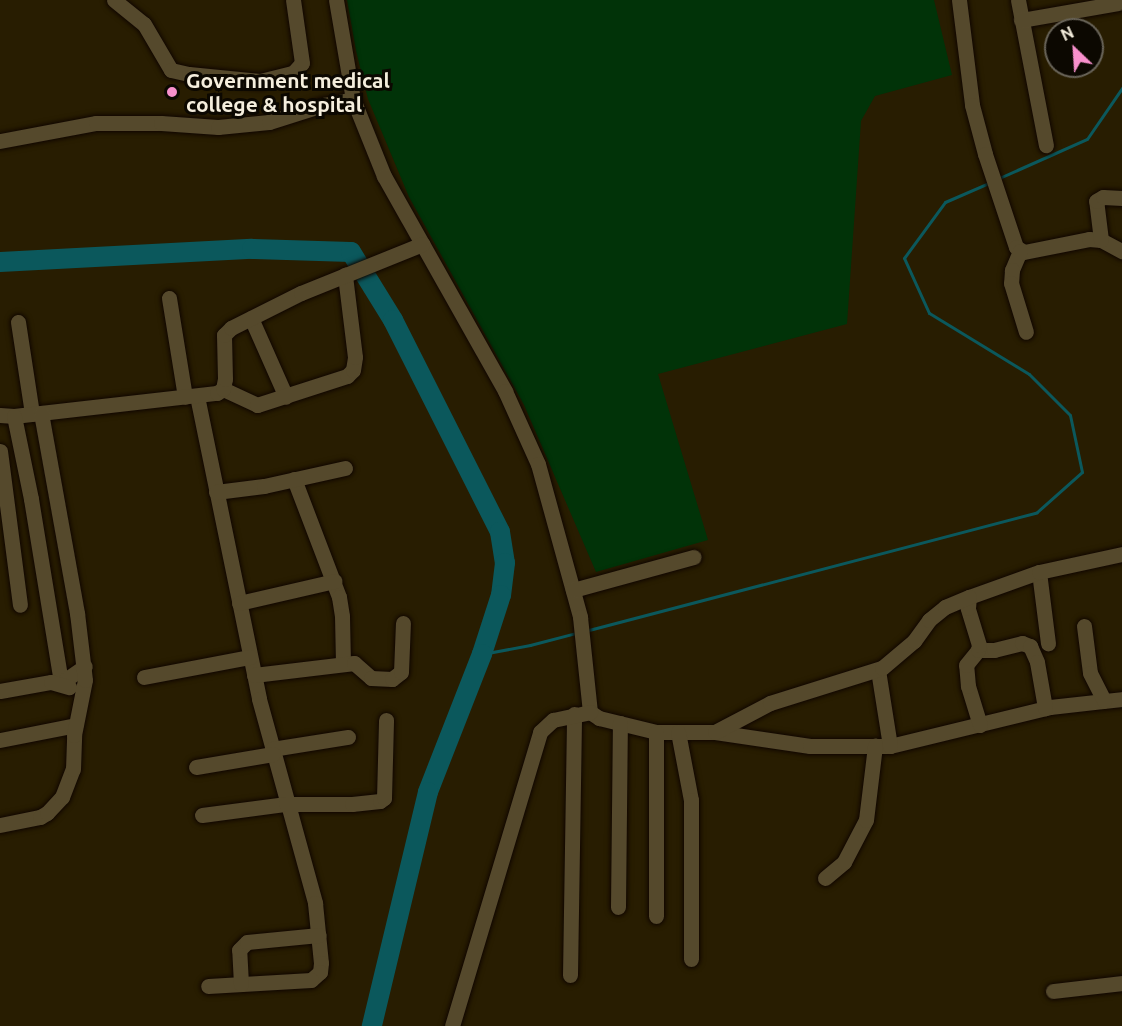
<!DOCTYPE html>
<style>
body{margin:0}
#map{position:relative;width:1122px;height:1026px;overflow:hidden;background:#281d01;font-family:Ubuntu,sans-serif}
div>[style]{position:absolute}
.green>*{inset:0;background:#013308}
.stream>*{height:3px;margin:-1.5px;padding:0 1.5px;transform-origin:1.5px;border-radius:1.5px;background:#0b585c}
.river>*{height:20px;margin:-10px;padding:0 10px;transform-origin:10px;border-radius:10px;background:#0b585c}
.roads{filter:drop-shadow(0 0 2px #100600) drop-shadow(0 0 2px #100600)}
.minor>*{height:15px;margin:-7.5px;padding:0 7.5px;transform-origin:7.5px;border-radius:7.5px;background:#55492c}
.dots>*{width:16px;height:16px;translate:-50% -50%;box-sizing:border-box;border:3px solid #0c0801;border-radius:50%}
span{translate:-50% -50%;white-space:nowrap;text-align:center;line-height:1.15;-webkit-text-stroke:6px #0c0801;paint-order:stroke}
.poi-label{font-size:21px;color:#f5eedd;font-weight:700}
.left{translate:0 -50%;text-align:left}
.north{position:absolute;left:1044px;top:18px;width:60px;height:60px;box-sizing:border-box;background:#0c0801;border:2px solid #696459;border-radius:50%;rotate:335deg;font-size:16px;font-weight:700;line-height:24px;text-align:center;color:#f5eedd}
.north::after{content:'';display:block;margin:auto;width:21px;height:27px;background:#f890cc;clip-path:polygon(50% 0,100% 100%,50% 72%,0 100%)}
</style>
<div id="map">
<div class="green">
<i style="clip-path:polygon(347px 0,934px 0,952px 75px,875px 96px,861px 121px,847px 324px,658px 374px,708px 540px,596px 572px,524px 405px,409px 197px,368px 99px,356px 51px)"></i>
</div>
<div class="stream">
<i style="left:997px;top:179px;width:98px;rotate:-24deg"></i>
<i style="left:1087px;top:139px;width:62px;rotate:-55.5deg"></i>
<i style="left:585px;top:631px;width:467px;rotate:-14.7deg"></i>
<i style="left:1037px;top:512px;width:60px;rotate:-41.6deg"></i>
<i style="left:1082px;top:472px;width:58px;rotate:-101.9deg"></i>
<i style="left:1070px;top:415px;width:58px;rotate:-135deg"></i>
<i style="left:1029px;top:374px;width:117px;rotate:-148.6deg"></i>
<i style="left:929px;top:313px;width:60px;rotate:-114.4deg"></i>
<i style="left:904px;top:258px;width:69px;rotate:-53.8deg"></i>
<i style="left:945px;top:202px;width:48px;rotate:-23.4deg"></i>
<i style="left:482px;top:654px;width:49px;rotate:-10.6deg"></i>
<i style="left:530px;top:645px;width:48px;rotate:-14.6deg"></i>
</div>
<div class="river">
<i style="left:0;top:262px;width:252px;rotate:-3deg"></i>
<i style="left:252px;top:249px;width:99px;rotate:1.7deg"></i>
<i style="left:351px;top:252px;width:80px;rotate:58.3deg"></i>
<i style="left:393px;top:320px;width:237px;rotate:63.2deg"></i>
<i style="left:500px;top:532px;width:31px;rotate:81deg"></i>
<i style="left:505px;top:563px;width:32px;rotate:97deg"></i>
<i style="left:501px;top:595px;width:62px;rotate:107.9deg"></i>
<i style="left:482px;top:654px;width:148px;rotate:111.4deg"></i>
<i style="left:428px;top:792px;width:241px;rotate:103.5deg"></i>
</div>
<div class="roads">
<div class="minor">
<i style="left:114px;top:0;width:38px;rotate:39deg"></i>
<i style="left:144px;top:24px;width:53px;rotate:59.6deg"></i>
<i style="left:171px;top:70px;width:18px;rotate:13deg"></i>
<i style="left:189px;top:74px;width:71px;rotate:5.6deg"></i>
<i style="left:260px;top:81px;width:34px;rotate:-14deg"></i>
<i style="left:293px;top:73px;width:13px;rotate:-48deg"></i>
<i style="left:302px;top:63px;width:64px;rotate:-98.1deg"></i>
<i style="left:336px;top:0;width:100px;rotate:80.3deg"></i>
<i style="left:353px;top:99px;width:83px;rotate:68.1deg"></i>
<i style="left:384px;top:176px;width:247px;rotate:60.6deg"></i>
<i style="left:505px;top:391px;width:80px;rotate:65.7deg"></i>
<i style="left:538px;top:464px;width:159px;rotate:74.6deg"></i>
<i style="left:580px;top:617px;width:96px;rotate:84deg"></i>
<i style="left:590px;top:712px;width:11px;rotate:34deg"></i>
<i style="left:599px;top:718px;width:59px;rotate:13.8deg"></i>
<i style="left:656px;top:732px;width:59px"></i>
<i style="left:715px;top:732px;width:96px;rotate:8.4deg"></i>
<i style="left:810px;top:746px;width:80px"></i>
<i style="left:890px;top:746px;width:165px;rotate:-13.7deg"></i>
<i style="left:1050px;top:707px;width:72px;rotate:-6.3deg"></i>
<i style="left:959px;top:0;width:106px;rotate:82.9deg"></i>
<i style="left:972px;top:105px;width:51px;rotate:75.1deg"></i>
<i style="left:985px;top:154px;width:98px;rotate:71.6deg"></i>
<i style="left:1016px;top:247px;width:9px;rotate:32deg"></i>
<i style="left:1024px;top:252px;width:66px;rotate:-11.3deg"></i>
<i style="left:1089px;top:239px;width:12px;rotate:5deg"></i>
<i style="left:1101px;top:240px;width:24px;rotate:28deg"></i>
<i style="left:1018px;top:0;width:148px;rotate:79.1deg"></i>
<i style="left:1021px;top:20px;width:98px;rotate:-9.9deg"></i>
<i style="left:0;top:141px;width:98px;rotate:-10.6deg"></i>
<i style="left:96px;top:123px;width:65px"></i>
<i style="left:161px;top:123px;width:57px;rotate:4deg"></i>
<i style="left:218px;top:127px;width:51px;rotate:-5.6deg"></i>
<i style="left:269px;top:122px;width:57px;rotate:-17.5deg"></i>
<i style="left:323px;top:105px;width:31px;rotate:-11deg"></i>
<i style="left:1101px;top:240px;width:39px;rotate:-97deg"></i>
<i style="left:1096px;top:201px;width:8px;rotate:-30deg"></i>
<i style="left:1103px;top:197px;width:19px;rotate:3deg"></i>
<i style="left:1020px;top:251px;width:21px;rotate:113deg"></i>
<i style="left:1012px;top:270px;width:13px;rotate:94deg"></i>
<i style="left:1011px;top:283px;width:51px;rotate:73deg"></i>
<i style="left:169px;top:298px;width:100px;rotate:80.8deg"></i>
<i style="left:251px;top:318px;width:86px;rotate:66.1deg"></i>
<i style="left:18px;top:322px;width:93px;rotate:81.3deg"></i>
<i style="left:223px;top:389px;width:38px;rotate:25deg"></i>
<i style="left:257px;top:405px;width:95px;rotate:-17.9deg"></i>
<i style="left:347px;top:376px;width:8px;rotate:-45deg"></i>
<i style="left:353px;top:370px;width:13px;rotate:-81deg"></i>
<i style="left:355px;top:357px;width:83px;rotate:-97deg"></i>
<i style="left:197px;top:396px;width:309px;rotate:78.4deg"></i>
<i style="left:259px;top:699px;width:212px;rotate:74.6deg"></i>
<i style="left:315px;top:903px;width:60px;rotate:84.3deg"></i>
<i style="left:321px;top:963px;width:9px;rotate:96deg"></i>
<i style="left:320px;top:972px;width:12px;rotate:138deg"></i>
<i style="left:311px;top:980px;width:103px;rotate:176.7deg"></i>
<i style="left:0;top:415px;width:14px;rotate:4deg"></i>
<i style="left:14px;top:416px;width:204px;rotate:-6.5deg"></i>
<i style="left:217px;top:393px;width:7px;rotate:-34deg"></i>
<i style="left:223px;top:389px;width:10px;rotate:-79deg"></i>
<i style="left:225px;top:379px;width:44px;rotate:-91.3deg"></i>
<i style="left:224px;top:335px;width:10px;rotate:-45deg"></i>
<i style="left:231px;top:328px;width:78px;rotate:-26.6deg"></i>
<i style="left:301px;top:293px;width:131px;rotate:-22deg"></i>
<i style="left:14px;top:416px;width:85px;rotate:78.4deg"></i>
<i style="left:31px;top:499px;width:186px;rotate:80.7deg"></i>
<i style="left:61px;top:683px;width:29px;rotate:-35deg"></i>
<i style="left:0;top:451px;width:155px;rotate:82.6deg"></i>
<i style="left:294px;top:479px;width:126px;rotate:69.1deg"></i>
<i style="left:339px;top:597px;width:19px;rotate:81deg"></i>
<i style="left:342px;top:616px;width:47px;rotate:88.8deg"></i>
<i style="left:216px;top:492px;width:48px;rotate:-7.1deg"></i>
<i style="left:264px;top:486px;width:83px;rotate:-12.5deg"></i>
<i style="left:1039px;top:572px;width:72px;rotate:82.8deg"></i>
<i style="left:573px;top:590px;width:125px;rotate:-15.3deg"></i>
<i style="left:239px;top:603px;width:98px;rotate:-13deg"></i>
<i style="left:1084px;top:626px;width:47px;rotate:82.7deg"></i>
<i style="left:1090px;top:673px;width:31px;rotate:63deg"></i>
<i style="left:978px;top:650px;width:16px"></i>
<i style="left:994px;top:650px;width:29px;rotate:-14deg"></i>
<i style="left:1022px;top:643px;width:9px;rotate:21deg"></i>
<i style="left:1030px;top:646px;width:17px;rotate:66deg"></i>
<i style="left:1037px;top:662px;width:47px;rotate:80.1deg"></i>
<i style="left:878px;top:670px;width:77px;rotate:81deg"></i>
<i style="left:254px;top:675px;width:101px;rotate:-6.8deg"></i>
<i style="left:354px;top:663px;width:23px;rotate:41deg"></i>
<i style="left:371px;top:678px;width:21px;rotate:3deg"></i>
<i style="left:392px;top:679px;width:11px;rotate:-38deg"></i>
<i style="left:401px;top:672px;width:49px;rotate:-87.7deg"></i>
<i style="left:144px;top:677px;width:108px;rotate:-10.7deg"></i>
<i style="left:0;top:691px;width:52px;rotate:-10deg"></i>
<i style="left:51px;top:682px;width:19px;rotate:16deg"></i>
<i style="left:980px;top:725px;width:41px;rotate:-107.1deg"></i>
<i style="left:968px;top:686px;width:21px;rotate:-95deg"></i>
<i style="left:966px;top:665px;width:19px;rotate:-51deg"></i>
<i style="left:978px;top:650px;width:5px;rotate:-79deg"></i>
<i style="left:979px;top:645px;width:39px;rotate:-107deg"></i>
<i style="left:968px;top:608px;width:11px;rotate:-85deg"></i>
<i style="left:969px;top:597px;width:74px;rotate:-19.7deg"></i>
<i style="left:1039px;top:572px;width:85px;rotate:-12.2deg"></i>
<i style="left:678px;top:732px;width:69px;rotate:79.2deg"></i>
<i style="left:691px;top:800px;width:159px;rotate:90deg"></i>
<i style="left:715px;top:732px;width:62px;rotate:-27.8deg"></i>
<i style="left:770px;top:703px;width:117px;rotate:-17.4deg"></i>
<i style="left:882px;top:668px;width:42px;rotate:-40.2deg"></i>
<i style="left:914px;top:641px;width:26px;rotate:-54deg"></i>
<i style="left:929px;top:620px;width:21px;rotate:-39deg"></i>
<i style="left:945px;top:607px;width:26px;rotate:-23deg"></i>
<i style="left:0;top:740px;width:77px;rotate:-11.2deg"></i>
<i style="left:272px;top:749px;width:77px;rotate:-9deg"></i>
<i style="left:196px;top:767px;width:78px;rotate:-9.6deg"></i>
<i style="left:202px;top:815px;width:85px;rotate:-7.5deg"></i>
<i style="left:286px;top:804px;width:66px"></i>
<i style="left:352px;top:804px;width:28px;rotate:-6deg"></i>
<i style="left:380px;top:801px;width:5px;rotate:-37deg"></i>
<i style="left:384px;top:798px;width:78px;rotate:-88.5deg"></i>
<i style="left:0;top:825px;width:41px;rotate:-11.3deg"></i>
<i style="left:40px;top:817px;width:8px;rotate:-30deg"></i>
<i style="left:47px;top:813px;width:22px;rotate:-47deg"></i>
<i style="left:62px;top:797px;width:30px;rotate:-69deg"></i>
<i style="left:73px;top:769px;width:34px;rotate:-88deg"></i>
<i style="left:74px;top:735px;width:56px;rotate:-78.7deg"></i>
<i style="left:85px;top:680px;width:67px;rotate:-96.8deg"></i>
<i style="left:77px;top:613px;width:203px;rotate:-100.2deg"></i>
<i style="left:825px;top:878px;width:25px;rotate:-40deg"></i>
<i style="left:844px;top:862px;width:47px;rotate:-62.4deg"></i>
<i style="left:866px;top:820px;width:75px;rotate:-83.1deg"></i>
<i style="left:618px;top:907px;width:184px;rotate:-89.4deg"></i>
<i style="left:656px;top:916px;width:184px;rotate:-90deg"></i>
<i style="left:570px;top:975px;width:261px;rotate:-89.1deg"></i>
<i style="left:241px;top:984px;width:34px;rotate:-93deg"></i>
<i style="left:239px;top:950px;width:11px;rotate:-45deg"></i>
<i style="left:247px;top:942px;width:72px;rotate:-5.6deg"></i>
<i style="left:1053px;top:991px;width:69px;rotate:-6.6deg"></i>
<i style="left:452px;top:1026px;width:307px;rotate:-73.3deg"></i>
<i style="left:540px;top:732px;width:18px;rotate:-43deg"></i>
<i style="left:553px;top:720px;width:38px;rotate:-12deg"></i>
</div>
</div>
<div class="dots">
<i style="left:172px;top:92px;background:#f890cc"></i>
</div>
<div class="poi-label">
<span class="left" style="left:186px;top:92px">Government medical<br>college &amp; hospital</span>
</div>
<div class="north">N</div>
</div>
